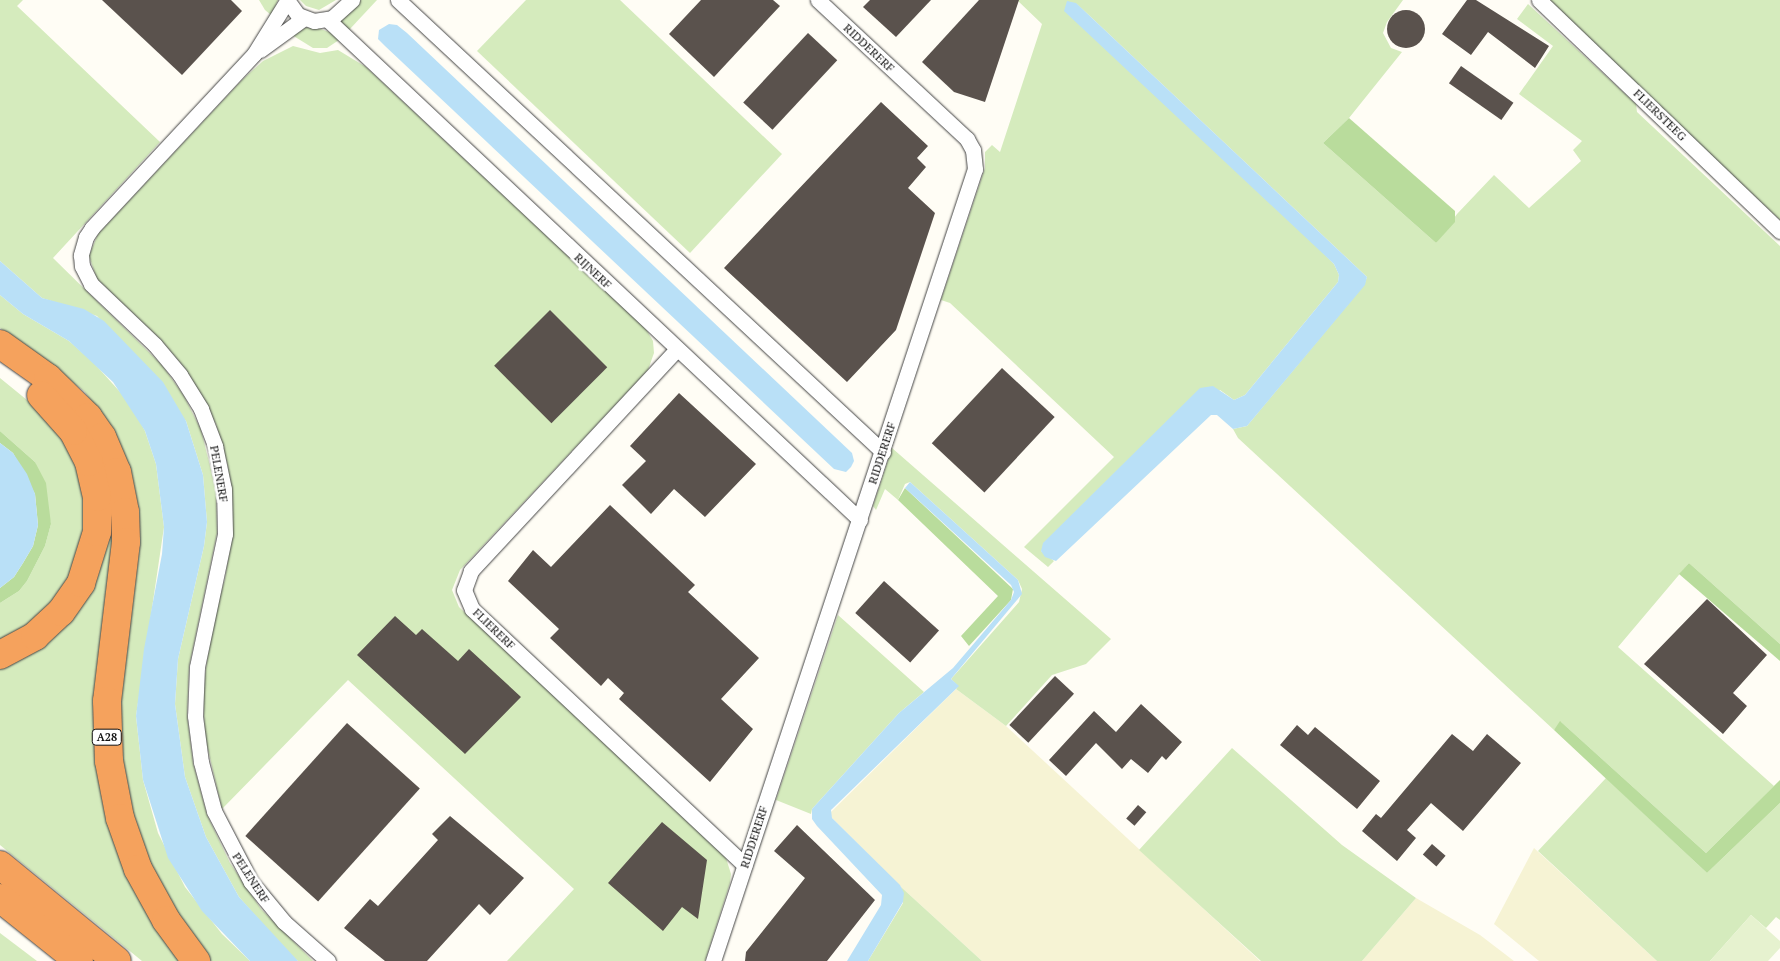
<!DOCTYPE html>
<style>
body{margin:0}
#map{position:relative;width:1780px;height:961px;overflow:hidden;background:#fffdf5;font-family:"PT Serif",serif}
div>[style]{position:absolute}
.farmland>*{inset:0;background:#f6f3d4}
.green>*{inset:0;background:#d5ebbd}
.forest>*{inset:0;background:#b9dc9c}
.pitch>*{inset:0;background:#e6f2cf}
.water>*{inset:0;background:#b9e0f7}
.building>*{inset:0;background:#5a524d;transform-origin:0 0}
.round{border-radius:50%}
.roads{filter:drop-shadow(0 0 1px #444) drop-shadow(0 0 1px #444)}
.minor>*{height:15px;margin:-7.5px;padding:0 7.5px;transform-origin:7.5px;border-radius:7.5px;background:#fff}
.motorway>*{height:28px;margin:-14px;padding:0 14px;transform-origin:14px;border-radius:14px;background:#f5a25d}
span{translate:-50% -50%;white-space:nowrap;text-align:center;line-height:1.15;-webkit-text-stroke:5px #fff;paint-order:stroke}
.shield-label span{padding:1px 4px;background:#fff;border:1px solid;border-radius:4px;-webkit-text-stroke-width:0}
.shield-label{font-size:11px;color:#111;font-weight:700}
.street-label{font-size:12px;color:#111}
</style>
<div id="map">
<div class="farmland">
<i style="clip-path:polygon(956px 689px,1006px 726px,1260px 961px,982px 961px,901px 887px,832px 818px,830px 813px)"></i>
<i style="clip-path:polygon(1534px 848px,1657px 961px,1539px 961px,1494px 924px)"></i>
<i style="clip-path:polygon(1416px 898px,1480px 935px,1514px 961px,1362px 961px)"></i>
</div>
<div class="green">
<i style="clip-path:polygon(0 0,23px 0,17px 6px,160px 142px,53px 258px,162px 365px,184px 396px,201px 430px,216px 490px,217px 533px,189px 667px,187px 715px,193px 763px,207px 815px,230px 863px,261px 909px,313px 961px,298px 961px,291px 956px,239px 897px,206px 837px,185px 777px,175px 704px,178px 659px,204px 546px,207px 522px,203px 475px,186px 421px,97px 316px,42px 298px,0 261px)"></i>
<i style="clip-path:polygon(259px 0,278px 0,271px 15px,265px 10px)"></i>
<i style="clip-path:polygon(300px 0,336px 0,319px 10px,306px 6px)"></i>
<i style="clip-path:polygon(361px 0,377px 0,349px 30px,339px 21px)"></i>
<i style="clip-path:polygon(526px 0,620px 0,782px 154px,690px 253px,477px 51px)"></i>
<i style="clip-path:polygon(1017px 0,1403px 0,1387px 22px,1383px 33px,1391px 48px,1402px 52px,1349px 118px,1323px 143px,1436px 243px,1457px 214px,1494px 175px,1529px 208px,1581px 161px,1573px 150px,1582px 141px,1519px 94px,1553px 46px,1517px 19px,1528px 4px,1636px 104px,1637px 112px,1780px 246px,1780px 644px,1689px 563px,1618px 647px,1774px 786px,1706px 853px,1561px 722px,1554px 730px,1238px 438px,1233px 429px,1247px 426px,1364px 285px,1367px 277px,1076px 3px,1334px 264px,1339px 275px,1338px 282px,1245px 395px,1234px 400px,1220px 390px,1041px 551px,1054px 561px,1048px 567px,1024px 547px,1114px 457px,950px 303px,941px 300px,985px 168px,985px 152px,992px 145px,1000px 152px,1042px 24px)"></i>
<i style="clip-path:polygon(1549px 0,1780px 0,1780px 220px,1686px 132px)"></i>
<i style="clip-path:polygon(315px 27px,332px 33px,339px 40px,327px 48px,313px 48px,292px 35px,301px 28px)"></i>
<i style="clip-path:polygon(293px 46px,320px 53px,338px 50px,366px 67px,646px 329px,653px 341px,654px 353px,648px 370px,460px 570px,452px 590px,459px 607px,726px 858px,731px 874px,730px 883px,705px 961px,507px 961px,574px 889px,348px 680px,222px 809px,205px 737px,203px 691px,212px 624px,225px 579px,232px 534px,228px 466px,216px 424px,187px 371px,161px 340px,97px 279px,89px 256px,98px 234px,242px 80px,263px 61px)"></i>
<i style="clip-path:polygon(0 295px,23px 314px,69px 341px,93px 362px,130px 403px,145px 431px,156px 464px,164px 527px,136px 716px,143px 780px,158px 833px,185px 887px,222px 934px,250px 961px,211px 961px,197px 944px,155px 879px,129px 807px,118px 725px,138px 519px,128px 463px,114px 431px,84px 391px,0 328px)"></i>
<i style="clip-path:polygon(18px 362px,116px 488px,103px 762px,189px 961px,142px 961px,0 845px,0 661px,53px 629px,99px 478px)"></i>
<i style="clip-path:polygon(0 378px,38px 409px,61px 436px,77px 467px,85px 501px,83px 536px,74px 569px,56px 599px,31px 624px,0 642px,0 603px,19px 591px,27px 581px,45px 546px,51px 524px,35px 462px,0 431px)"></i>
<i style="clip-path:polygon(892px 448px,1111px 639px,1086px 664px,1052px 675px,1006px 726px,956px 689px,958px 686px,951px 679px,1019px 602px,1022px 589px,1018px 580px,910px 482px,905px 484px,898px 500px,885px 489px,876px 510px,873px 506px)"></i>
<i style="clip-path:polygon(838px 615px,924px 692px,899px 713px,812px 809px,811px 814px,776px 800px)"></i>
<i style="clip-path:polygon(1232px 748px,1342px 845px,1416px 898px,1362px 961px,1261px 961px,1139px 850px)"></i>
<i style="clip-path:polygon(1606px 778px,1707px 873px,1780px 803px,1780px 920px,1776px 917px,1766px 928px,1751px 915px,1710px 961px,1657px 961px,1538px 851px)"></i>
<i style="clip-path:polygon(901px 887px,982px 961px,868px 961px,903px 903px)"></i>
<i style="clip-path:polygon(0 933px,37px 961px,0 961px)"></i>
</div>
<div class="forest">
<i style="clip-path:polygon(1349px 118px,1455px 211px,1455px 222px,1436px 243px,1323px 143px)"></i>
<i style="clip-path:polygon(0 431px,35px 462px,46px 483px,51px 524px,45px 546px,27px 581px,19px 591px,0 603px,0 588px,14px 577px,23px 563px,33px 546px,38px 525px,35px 494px,13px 453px,0 443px)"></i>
<i style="clip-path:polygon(905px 488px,1013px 589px,1011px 600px,969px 646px,961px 636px,998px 596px,898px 500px)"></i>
<i style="clip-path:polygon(1689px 563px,1780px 644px,1780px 661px,1679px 574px)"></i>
<i style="clip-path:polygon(1560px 721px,1706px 853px,1780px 780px,1780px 803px,1707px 873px,1554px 730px)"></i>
</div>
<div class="pitch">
<i style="clip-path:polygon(1751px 915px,1780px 941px,1780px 948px,1768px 961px,1710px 961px)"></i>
</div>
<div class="water">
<i style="clip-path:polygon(1067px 1px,1076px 3px,1367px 277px,1365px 285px,1247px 426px,1233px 429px,1217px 415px,1211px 415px,1056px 561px,1045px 557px,1041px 551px,1043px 543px,1200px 388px,1213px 386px,1234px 400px,1245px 395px,1338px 282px,1339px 275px,1334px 264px,1064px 11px)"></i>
<i style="clip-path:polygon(389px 24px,397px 25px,407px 33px,852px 453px,854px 461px,851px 467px,846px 472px,834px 469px,385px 46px,378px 39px,379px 30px)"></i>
<i style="clip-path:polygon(0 261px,42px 298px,84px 309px,104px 321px,163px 382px,186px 421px,203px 475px,207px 522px,204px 546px,178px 659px,175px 704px,185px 777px,206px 837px,239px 897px,298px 961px,250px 961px,202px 911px,168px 858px,143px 780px,136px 716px,144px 649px,162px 554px,164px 527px,156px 464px,145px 431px,113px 382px,69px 341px,23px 314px,0 295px)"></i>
<i style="clip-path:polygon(0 443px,13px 453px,27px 474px,35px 494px,38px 525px,33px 546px,23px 563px,14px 577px,0 588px)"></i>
<i style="clip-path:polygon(910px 482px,1018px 580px,1022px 594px,951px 679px,959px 686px,831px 810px,832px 818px,900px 885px,904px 893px,903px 902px,868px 961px,847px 961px,881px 905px,882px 895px,817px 826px,812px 819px,812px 809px,899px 713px,953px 668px,1011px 600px,1014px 592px,1011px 585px,905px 488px)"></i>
</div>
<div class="building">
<i style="clip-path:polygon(102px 0,231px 0,242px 11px,182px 75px)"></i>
<i style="clip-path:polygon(701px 0,773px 0,780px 6px,714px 77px,669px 34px)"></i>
<i style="clip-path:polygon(870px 0,931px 0,896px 37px,863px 7px)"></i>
<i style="clip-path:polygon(979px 0,1019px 0,985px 102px,954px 92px,922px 62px)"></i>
<i style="clip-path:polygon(1467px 0,1476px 0,1549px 46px,1535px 68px,1488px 32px,1471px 55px,1442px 34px)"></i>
<i class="round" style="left:1387px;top:10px;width:38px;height:38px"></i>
<i style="left:808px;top:33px;width:40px;height:95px;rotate:43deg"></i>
<i style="left:1461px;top:66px;width:64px;height:21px;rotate:35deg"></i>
<i style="clip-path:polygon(881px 102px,928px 146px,917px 158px,926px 167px,908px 188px,935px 213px,896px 330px,847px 382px,724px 268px)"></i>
<i style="left:550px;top:310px;width:81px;height:79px;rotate:45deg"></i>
<i style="left:1002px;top:368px;width:72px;height:103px;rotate:43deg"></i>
<i style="clip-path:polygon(679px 393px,756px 464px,705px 517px,674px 489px,651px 514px,622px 485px,646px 461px,630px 446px)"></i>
<i style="clip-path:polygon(610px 505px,695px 585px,688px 592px,759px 658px,721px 699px,753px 729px,710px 782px,619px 699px,624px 693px,608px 678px,601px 686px,550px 638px,559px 629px,508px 581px,533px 550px,551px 567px)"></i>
<i style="left:884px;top:581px;width:74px;height:43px;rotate:42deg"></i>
<i style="clip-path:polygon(1707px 599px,1767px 655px,1733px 693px,1747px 706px,1723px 734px,1644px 664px)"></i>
<i style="clip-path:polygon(395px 616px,416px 635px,422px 629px,458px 661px,469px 649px,521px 697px,465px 754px,357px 655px)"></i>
<i style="left:1055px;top:676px;width:26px;height:67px;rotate:43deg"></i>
<i style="clip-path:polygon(1141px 704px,1182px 742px,1166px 760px,1162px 756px,1148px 773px,1131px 759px,1122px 769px,1096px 743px,1066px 776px,1049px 760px,1094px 711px,1116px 732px)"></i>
<i style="left:347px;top:723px;width:98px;height:152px;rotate:42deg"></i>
<i style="clip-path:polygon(1297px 725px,1308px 735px,1315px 727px,1380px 781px,1357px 809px,1280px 745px)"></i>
<i style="clip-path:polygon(1452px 734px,1473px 751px,1487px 734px,1521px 763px,1463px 831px,1431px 803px,1407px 830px,1416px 838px,1397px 861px,1362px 831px,1376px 814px,1381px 818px)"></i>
<i style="left:1138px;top:805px;width:11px;height:18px;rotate:41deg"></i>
<i style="clip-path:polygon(450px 816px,524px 878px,490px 915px,479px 904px,427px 961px,385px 961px,344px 928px,370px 899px,378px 906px,438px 840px,432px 834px)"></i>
<i style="clip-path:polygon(662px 822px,707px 860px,698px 919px,682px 907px,663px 931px,608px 883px)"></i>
<i style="clip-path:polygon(797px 825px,875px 900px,827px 961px,745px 961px,746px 952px,805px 878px,774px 851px)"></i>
<i style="left:1432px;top:844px;width:18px;height:14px;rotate:41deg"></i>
</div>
<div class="roads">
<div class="minor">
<i style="left:287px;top:0;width:19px;rotate:54deg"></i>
<i style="left:298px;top:15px;width:17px;rotate:21deg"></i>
<i style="left:314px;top:21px;width:18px;rotate:-9deg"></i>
<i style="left:332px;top:18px;width:27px;rotate:-42deg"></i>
<i style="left:398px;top:0;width:663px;rotate:42.98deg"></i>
<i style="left:1539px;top:0;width:334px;rotate:43.8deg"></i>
<i style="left:287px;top:1px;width:62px;rotate:121.9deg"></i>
<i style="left:254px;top:54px;width:238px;rotate:133deg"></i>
<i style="left:92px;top:228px;width:11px;rotate:124deg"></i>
<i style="left:86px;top:237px;width:19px;rotate:106deg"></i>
<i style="left:81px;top:255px;width:11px;rotate:85deg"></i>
<i style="left:82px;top:266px;width:20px;rotate:63deg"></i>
<i style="left:91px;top:284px;width:88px;rotate:43.6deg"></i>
<i style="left:155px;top:345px;width:39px;rotate:50deg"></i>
<i style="left:180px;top:375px;width:40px;rotate:58deg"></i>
<i style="left:201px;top:409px;width:40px;rotate:69deg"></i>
<i style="left:215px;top:446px;width:44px;rotate:78.2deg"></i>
<i style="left:224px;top:489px;width:45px;rotate:88.7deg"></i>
<i style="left:225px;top:534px;width:136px;rotate:101.9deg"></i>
<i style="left:197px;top:667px;width:49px;rotate:92.3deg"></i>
<i style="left:195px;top:716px;width:46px;rotate:82.6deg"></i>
<i style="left:201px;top:762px;width:51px;rotate:75.1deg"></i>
<i style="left:214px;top:811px;width:80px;rotate:62.5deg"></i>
<i style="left:251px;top:882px;width:52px;rotate:50.5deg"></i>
<i style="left:284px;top:922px;width:59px;rotate:41.6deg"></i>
<i style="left:328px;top:20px;width:730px;rotate:43.22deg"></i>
<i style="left:260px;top:50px;width:54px;rotate:-36deg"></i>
<i style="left:677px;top:349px;width:303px;rotate:132.9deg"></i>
<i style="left:471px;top:571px;width:20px;rotate:110deg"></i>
<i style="left:464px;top:590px;width:21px;rotate:67deg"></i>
<i style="left:472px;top:609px;width:374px;rotate:43.2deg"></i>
<i style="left:713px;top:961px;width:834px;rotate:-71.7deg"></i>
<i style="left:975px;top:169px;width:19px;rotate:-96deg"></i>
<i style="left:973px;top:150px;width:13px;rotate:-119deg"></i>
<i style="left:967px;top:139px;width:204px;rotate:-137deg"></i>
</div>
<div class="motorway">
<i style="left:0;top:344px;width:59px;rotate:35.3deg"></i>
<i style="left:48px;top:378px;width:56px;rotate:44.3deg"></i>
<i style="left:88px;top:417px;width:24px;rotate:55deg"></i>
<i style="left:102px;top:437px;width:38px;rotate:67deg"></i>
<i style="left:117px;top:472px;width:41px;rotate:78.7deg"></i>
<i style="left:125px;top:512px;width:30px;rotate:88deg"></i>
<i style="left:126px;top:542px;width:160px;rotate:96.8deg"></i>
<i style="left:107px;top:701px;width:60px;rotate:88.1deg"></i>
<i style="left:109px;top:761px;width:58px;rotate:79.1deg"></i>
<i style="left:120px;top:818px;width:54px;rotate:70.6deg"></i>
<i style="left:138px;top:869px;width:58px;rotate:61.2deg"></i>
<i style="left:166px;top:920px;width:51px;rotate:53.8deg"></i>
<i style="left:0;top:655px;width:40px;rotate:-28deg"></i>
<i style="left:35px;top:636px;width:35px;rotate:-43deg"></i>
<i style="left:61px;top:612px;width:35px;rotate:-55deg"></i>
<i style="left:81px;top:583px;width:53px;rotate:-72.6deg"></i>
<i style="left:97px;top:532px;width:35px;rotate:-90deg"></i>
<i style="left:97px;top:497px;width:36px;rotate:-103deg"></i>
<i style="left:89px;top:462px;width:35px;rotate:-117deg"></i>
<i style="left:73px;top:431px;width:48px;rotate:-131.6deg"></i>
<i style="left:0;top:865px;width:151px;rotate:39.4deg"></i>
<i style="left:0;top:898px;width:101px;rotate:38.6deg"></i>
</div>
</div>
<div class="shield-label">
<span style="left:107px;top:737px">A28</span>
</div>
<div class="street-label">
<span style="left:869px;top:48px;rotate:43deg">RIDDERERF</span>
<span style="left:1660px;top:115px;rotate:44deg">FLIERSTEEG</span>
<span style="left:593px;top:271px;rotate:43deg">RIJNERF</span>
<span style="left:882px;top:453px;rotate:-72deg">RIDDERERF</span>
<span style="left:219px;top:474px;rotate:80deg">PELENERF</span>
<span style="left:494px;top:629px;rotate:44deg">FLIERERF</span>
<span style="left:754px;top:837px;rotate:-72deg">RIDDERERF</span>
<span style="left:251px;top:878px;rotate:57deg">PELENERF</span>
</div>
</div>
